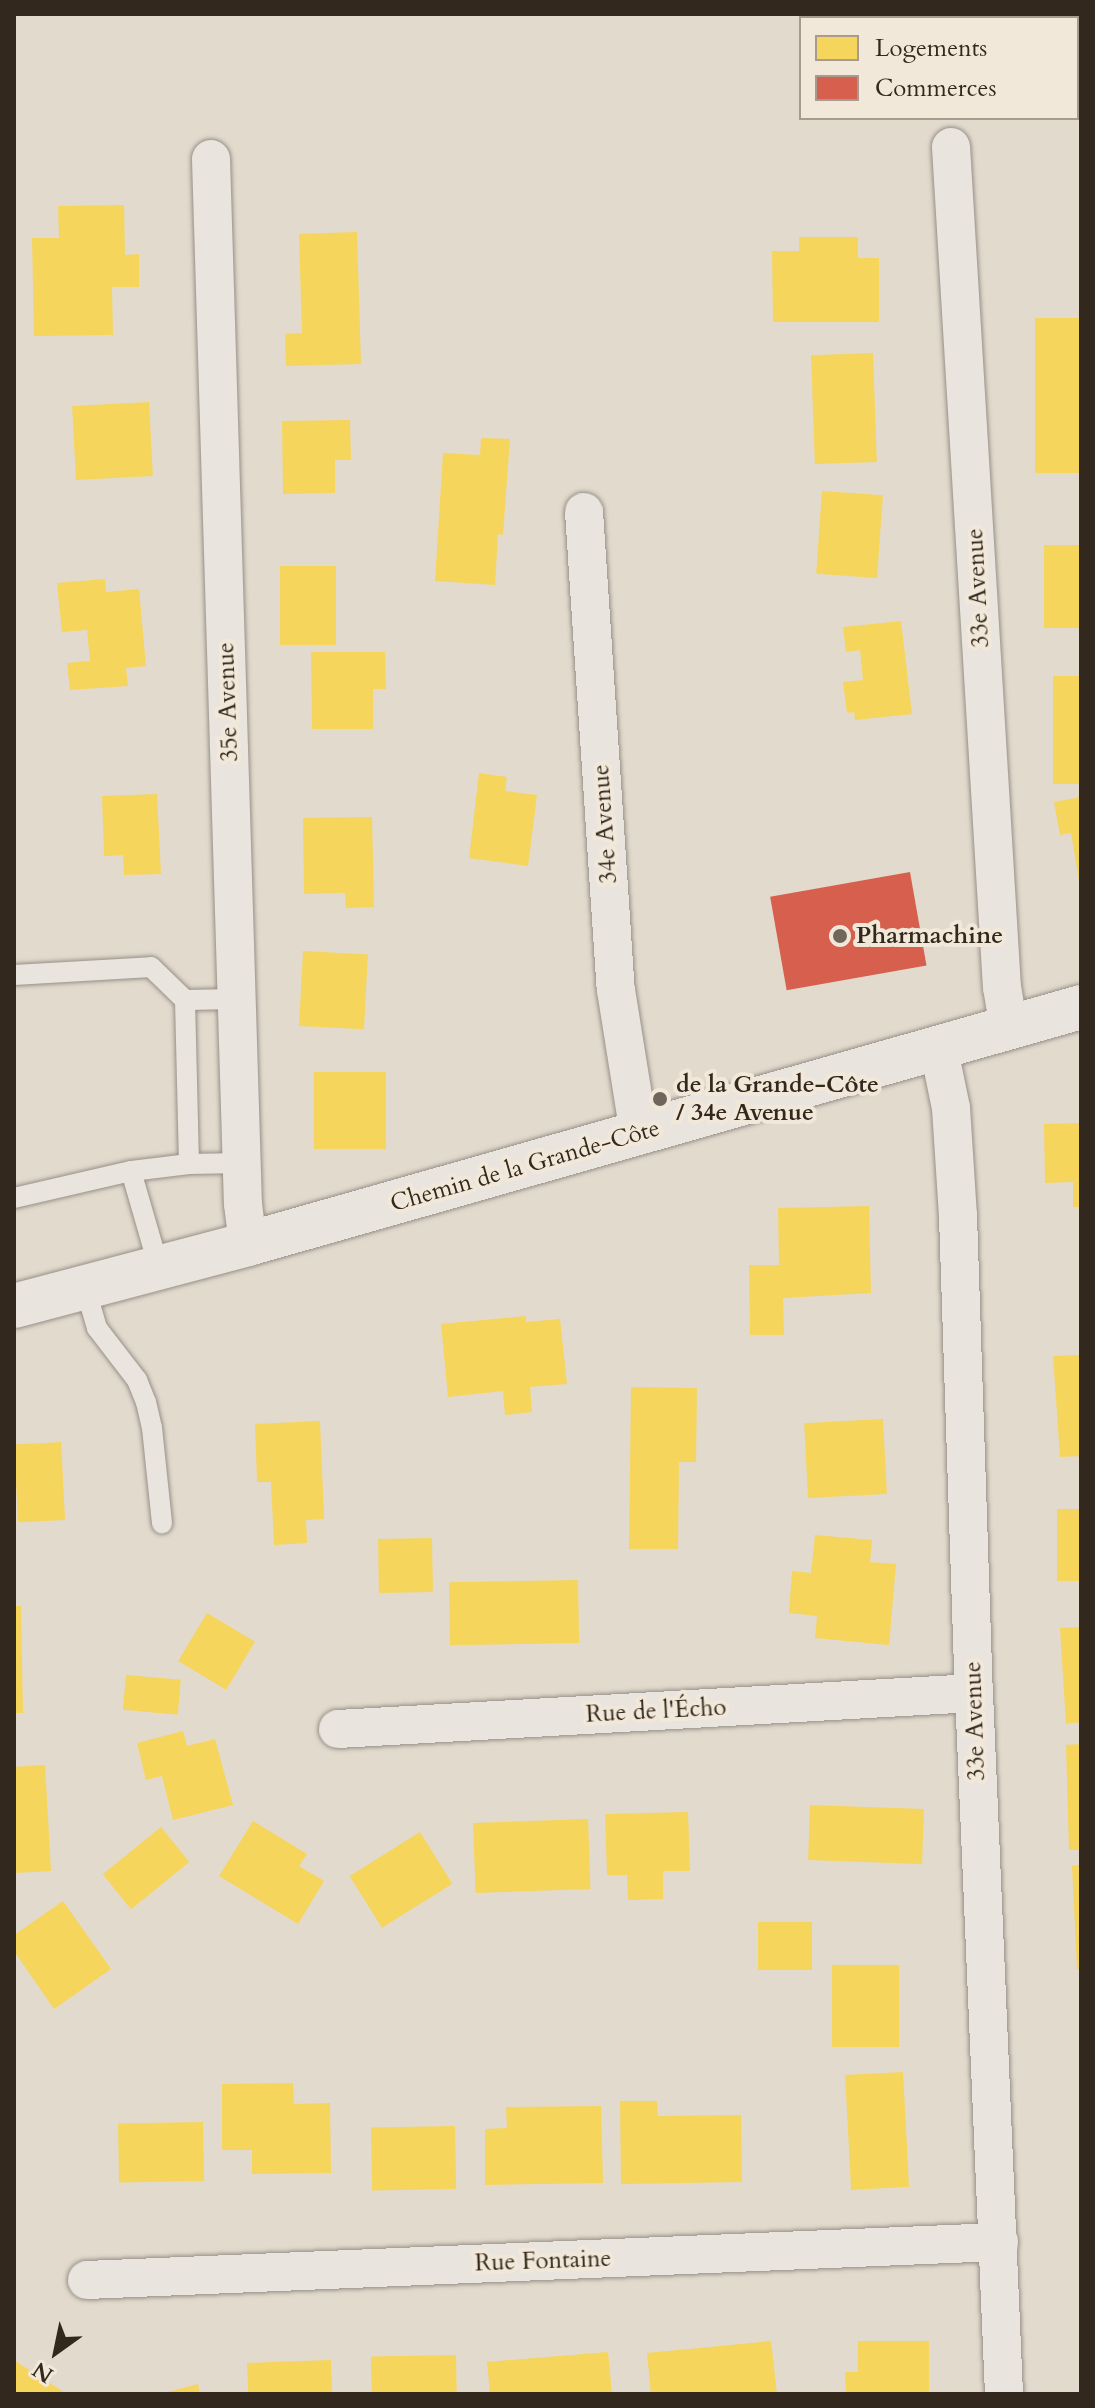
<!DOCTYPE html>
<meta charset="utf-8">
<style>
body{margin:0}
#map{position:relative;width:1095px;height:2408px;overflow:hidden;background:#e2dacd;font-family:Cardo,serif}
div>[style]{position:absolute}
.homes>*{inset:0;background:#f6d55c;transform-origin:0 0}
.shops>*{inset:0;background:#d6604d;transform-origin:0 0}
.roads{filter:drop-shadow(0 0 2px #979088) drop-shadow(0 0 2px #979088)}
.service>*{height:20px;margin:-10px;padding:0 10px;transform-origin:10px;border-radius:10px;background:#e9e4de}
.minor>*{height:38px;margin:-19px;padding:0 19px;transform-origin:19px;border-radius:19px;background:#e9e4de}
.secondary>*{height:44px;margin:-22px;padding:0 22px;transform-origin:22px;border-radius:22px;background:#e9e4de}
.dots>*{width:22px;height:22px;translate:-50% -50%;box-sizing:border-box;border:4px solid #f2e8d9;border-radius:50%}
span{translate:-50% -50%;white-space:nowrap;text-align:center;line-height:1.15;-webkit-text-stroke:8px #f2e8d9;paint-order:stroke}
.street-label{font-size:24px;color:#33281d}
.poi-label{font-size:24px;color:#33281d;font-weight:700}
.left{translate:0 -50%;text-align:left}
.frame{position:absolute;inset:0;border:16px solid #33281d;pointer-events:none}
.legend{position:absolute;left:799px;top:16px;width:280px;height:104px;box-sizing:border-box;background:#f2e8d9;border:2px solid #a69b8e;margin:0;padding:10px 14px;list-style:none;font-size:24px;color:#33281d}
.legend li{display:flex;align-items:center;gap:16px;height:40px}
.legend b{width:40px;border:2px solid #a69b8e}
.north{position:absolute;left:16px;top:2312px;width:80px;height:80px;-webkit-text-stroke:6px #f2e8d9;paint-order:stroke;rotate:213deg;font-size:22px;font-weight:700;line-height:32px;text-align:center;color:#33281d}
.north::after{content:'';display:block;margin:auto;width:28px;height:36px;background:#33281d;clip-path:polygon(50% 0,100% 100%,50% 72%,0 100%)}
</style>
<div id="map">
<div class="homes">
<i style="clip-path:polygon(124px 205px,125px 255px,139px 254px,139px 287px,112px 287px,113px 335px,34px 336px,32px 238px,59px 238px,58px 206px)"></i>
<i style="clip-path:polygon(357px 232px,361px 364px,286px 366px,285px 334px,302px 333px,299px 234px)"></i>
<i style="clip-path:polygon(799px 237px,858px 237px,858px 258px,879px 258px,879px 322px,773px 322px,772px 251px,799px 251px)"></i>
<i style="left:1035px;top:318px;width:46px;height:155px"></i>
<i style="left:873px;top:353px;width:109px;height:62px;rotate:88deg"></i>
<i style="left:149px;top:402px;width:74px;height:77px;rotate:87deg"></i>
<i style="clip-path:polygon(350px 420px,351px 460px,335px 460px,335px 493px,283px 494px,282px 421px)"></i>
<i style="clip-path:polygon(481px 438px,510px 439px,503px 535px,498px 534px,495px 585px,435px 581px,443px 453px,480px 455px)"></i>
<i style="left:822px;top:491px;width:61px;height:83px;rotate:4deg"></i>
<i style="left:1044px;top:545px;width:37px;height:83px"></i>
<i style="left:280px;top:566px;width:56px;height:79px"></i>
<i style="clip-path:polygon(105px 579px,106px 592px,139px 589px,146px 666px,126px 668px,128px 686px,70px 690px,67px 663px,90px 661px,87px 630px,62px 632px,57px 583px)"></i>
<i style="clip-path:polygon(901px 621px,912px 714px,855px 720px,854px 712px,847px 713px,843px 682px,863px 680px,860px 650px,846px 652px,843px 627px)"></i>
<i style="clip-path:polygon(311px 652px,385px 652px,386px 689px,373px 689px,373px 729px,312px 729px)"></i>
<i style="left:1053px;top:676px;width:28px;height:108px"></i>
<i style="clip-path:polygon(479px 773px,507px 777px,505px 791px,537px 795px,528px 866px,469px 858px)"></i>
<i style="clip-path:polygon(157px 794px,161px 874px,124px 875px,123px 855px,104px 856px,102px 796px)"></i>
<i style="clip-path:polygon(1081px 797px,1081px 880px,1079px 880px,1071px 833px,1060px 835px,1054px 802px)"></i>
<i style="clip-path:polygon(372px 817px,374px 907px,346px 908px,345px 893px,304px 894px,303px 818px)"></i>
<i style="left:303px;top:951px;width:65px;height:75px;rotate:3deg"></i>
<i style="left:314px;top:1072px;width:72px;height:77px"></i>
<i style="clip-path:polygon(1081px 1123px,1081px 1207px,1073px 1207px,1073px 1182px,1045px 1183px,1044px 1124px)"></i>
<i style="clip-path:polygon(869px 1206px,871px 1293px,783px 1298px,784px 1335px,750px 1335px,749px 1265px,779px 1265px,778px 1208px)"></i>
<i style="clip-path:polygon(526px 1316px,526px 1322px,560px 1319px,567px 1384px,530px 1387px,532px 1412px,505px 1415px,503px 1391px,448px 1397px,441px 1324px)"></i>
<i style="clip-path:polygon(1081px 1355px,1081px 1456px,1060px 1457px,1053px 1356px)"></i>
<i style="clip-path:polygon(631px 1387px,697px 1388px,696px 1462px,679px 1462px,678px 1549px,629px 1549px)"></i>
<i style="left:883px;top:1419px;width:75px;height:79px;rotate:87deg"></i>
<i style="clip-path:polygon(320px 1421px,324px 1519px,306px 1520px,307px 1543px,274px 1545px,271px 1482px,257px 1482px,255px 1424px)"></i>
<i style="left:61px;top:1442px;width:78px;height:47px;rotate:87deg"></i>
<i style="left:1081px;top:1509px;width:72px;height:24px;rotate:90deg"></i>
<i style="clip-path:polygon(815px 1535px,872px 1540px,870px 1562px,896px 1564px,889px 1645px,815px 1638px,817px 1616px,789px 1613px,792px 1571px,811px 1573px)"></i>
<i style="left:432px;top:1538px;width:54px;height:54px;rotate:89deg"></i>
<i style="left:578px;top:1580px;width:63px;height:129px;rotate:89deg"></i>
<i style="clip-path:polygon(14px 1606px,21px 1606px,23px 1713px,14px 1713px)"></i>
<i style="left:207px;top:1613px;width:56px;height:56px;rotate:31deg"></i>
<i style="clip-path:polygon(1081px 1627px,1081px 1722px,1066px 1724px,1060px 1628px)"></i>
<i style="left:126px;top:1675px;width:55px;height:35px;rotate:5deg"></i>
<i style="clip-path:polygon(183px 1731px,187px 1746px,215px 1739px,233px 1805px,173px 1820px,162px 1776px,146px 1780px,137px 1743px)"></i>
<i style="clip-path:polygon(1081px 1744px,1081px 1850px,1069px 1850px,1066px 1745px)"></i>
<i style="clip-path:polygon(45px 1765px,51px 1871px,14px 1873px,14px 1767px)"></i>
<i style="left:810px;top:1805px;width:114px;height:55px;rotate:2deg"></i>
<i style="clip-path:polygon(688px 1812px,690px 1871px,663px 1871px,663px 1899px,628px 1900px,627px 1875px,607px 1875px,605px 1814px)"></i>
<i style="left:588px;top:1819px;width:70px;height:115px;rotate:88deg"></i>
<i style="clip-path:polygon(253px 1821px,307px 1854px,299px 1866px,324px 1881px,298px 1924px,219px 1876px)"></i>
<i style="left:161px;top:1827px;width:45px;height:75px;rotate:51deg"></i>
<i style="left:420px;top:1832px;width:61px;height:83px;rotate:58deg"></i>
<i style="clip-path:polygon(1081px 1865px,1081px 1969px,1077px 1969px,1072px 1866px)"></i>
<i style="clip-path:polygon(63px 1901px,111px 1969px,54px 2009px,14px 1951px,14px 1935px)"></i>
<i style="left:758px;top:1922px;width:54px;height:48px"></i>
<i style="left:832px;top:1965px;width:67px;height:82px"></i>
<i style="left:903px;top:2072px;width:115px;height:58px;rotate:87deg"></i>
<i style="clip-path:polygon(293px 2083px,294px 2104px,330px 2103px,331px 2173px,252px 2174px,252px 2150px,222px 2150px,222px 2084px)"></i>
<i style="clip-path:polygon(620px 2101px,657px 2101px,658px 2116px,741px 2115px,742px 2182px,621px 2184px)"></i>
<i style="clip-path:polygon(601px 2106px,603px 2183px,485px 2185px,485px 2129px,507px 2128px,506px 2107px)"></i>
<i style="left:203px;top:2122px;width:59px;height:85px;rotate:89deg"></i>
<i style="left:455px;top:2126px;width:63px;height:84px;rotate:89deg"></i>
<i style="clip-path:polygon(771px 2341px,777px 2394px,651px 2394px,647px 2353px)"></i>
<i style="clip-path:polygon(858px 2341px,929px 2341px,929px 2394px,846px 2394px,845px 2372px,858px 2372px)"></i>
<i style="clip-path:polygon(608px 2352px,612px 2394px,490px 2394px,487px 2362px)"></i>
<i style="left:456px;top:2355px;width:39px;height:85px;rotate:89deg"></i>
<i style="left:331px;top:2360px;width:34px;height:84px;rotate:88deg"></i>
<i style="clip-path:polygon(15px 2361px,67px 2394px,14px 2394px)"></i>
<i style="clip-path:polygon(198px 2384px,200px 2394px,163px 2394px,163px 2393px)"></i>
</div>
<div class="shops">
<i style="left:910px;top:872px;width:95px;height:142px;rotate:80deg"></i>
</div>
<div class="roads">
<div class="service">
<i style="left:14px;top:975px;width:137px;rotate:-3.3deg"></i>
<i style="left:151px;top:967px;width:47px;rotate:44.1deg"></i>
<i style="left:185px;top:1000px;width:164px;rotate:88.6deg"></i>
<i style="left:189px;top:1164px;width:58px;rotate:173.1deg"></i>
<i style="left:185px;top:1000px;width:52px;rotate:-1.1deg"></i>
<i style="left:189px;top:1164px;width:53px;rotate:-1.1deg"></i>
<i style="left:14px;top:1198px;width:120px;rotate:-13deg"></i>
<i style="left:131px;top:1171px;width:101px;rotate:73.9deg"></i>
<i style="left:85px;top:1287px;width:43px;rotate:73.7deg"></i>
<i style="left:97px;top:1328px;width:66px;rotate:52.4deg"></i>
<i style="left:137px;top:1380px;width:24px;rotate:68deg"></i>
<i style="left:146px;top:1402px;width:27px;rotate:77deg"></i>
<i style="left:152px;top:1428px;width:96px;rotate:84deg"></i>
</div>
<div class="minor">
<i style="left:951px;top:147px;width:842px;rotate:86.53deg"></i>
<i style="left:1002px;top:987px;width:43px;rotate:80.5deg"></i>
<i style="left:211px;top:159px;width:1045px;rotate:88.25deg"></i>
<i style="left:243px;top:1204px;width:40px;rotate:82.9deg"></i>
<i style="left:584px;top:512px;width:479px;rotate:86.2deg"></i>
<i style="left:616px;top:990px;width:146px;rotate:80.9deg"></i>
<i style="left:939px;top:1050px;width:59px;rotate:78.3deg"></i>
<i style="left:951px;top:1108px;width:108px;rotate:86.3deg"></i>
<i style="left:958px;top:1216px;width:477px;rotate:88.1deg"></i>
<i style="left:974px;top:1693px;width:702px;rotate:87.55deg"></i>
<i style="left:338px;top:1729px;width:637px;rotate:-3.24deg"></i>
<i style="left:87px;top:2280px;width:913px;rotate:-2.39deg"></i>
</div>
<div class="secondary">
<i style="left:14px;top:1306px;width:242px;rotate:-14.8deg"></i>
<i style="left:248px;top:1244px;width:866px;rotate:-15.88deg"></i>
</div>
</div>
<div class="dots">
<i style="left:840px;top:936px;background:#70665b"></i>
<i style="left:660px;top:1099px;background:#70665b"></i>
</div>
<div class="street-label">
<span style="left:978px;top:588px;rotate:-93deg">33e Avenue</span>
<span style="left:228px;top:702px;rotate:-92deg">35e Avenue</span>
<span style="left:605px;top:824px;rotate:-94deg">34e Avenue</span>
<span style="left:525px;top:1166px;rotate:-16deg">Chemin de la Grande-Côte</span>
<span style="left:656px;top:1711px;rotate:-3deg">Rue de l'Écho</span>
<span style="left:975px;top:1721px;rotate:-92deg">33e Avenue</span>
<span style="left:543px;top:2261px;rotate:-2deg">Rue Fontaine</span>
</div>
<div class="poi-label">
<span class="left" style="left:856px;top:936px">Pharmachine</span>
<span class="left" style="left:676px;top:1099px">de la Grande-Côte<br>/ 34e Avenue</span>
</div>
<div class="frame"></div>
<ul class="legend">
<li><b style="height:22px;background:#f6d55c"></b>Logements</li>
<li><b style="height:22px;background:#d6604d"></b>Commerces</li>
</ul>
<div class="north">N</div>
</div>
